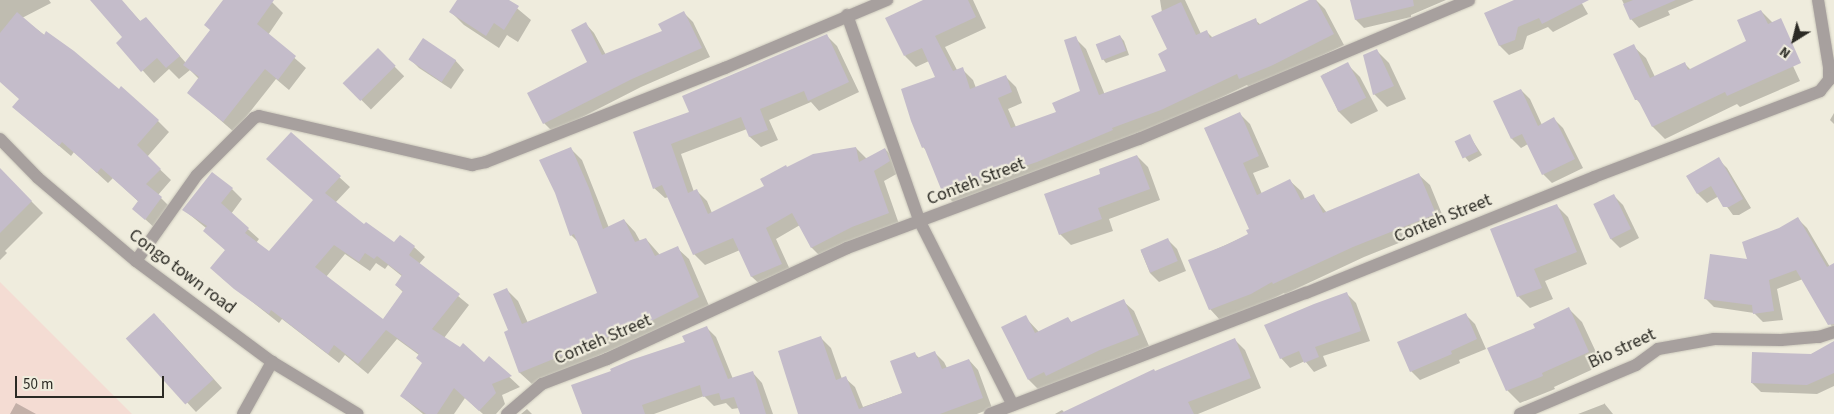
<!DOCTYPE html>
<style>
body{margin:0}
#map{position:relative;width:1834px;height:414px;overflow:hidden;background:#efecdd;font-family:"Source Sans 3",sans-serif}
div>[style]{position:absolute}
.education>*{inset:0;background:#f4dcd3}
.shadow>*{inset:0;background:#0003;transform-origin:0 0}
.building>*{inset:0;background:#c4bcca;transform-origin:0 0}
.roads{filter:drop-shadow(0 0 1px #ccc9bc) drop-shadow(0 0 1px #ccc9bc)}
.minor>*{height:12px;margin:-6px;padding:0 6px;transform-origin:6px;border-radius:6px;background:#a7a09e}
span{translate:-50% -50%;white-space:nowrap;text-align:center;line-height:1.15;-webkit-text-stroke:4.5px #efecdd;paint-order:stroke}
.street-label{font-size:18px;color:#2b2a24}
.north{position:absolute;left:1769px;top:15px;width:50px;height:50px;-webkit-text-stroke:4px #efecdd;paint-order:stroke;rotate:216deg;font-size:14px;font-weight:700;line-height:20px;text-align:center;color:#2b2a24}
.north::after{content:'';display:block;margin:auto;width:18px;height:22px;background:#2b2a24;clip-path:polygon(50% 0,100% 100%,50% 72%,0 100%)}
.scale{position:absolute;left:15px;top:376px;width:149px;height:22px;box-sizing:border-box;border:2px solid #2b2a24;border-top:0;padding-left:6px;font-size:15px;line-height:18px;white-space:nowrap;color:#2b2a24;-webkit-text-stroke:4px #efecdd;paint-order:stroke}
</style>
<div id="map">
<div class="education">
<i style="clip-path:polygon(0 282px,132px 414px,0 414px)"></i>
</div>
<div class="shadow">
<i style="clip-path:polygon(0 0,49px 0,51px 3px,22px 18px,158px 121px,169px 132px,147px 157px,171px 180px,158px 195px,172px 209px,157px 230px,134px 209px,139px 202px,113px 178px,108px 183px,74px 152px,71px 156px,13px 107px,20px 99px,0 81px)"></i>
<i style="clip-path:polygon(97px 0,121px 0,141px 22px,146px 18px,186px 63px,211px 31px,225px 0,270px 0,283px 13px,268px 35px,306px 68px,289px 90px,276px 79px,234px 132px,188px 92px,199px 79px,190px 70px,179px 79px,169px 69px,154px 83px,118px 43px,124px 37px)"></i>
<i style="clip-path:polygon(458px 0,507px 0,531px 20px,518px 42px,507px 35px,499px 48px,464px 25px,451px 12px)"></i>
<i style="clip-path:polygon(927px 0,973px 0,986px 28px,945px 47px,957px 70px,962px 69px,973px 80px,976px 88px,1005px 76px,1016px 87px,1022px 103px,1008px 109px,1016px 127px,1058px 113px,1082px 92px,1075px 38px,1086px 49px,1105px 95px,1168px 72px,1168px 50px,1160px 0,1185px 0,1201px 34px,1207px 32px,1213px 38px,1255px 20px,1261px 25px,1311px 0,1316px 0,1325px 9px,1344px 45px,1251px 89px,1247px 85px,1172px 121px,955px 204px,944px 193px,927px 151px,923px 147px,936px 78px,929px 61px,916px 67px,905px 56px)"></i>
<i style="clip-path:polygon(1351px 0,1446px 0,1411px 15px,1411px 17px,1364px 28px,1356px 20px)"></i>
<i style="clip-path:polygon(1518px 0,1580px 0,1588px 14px,1553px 32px,1548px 27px,1527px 36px,1523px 49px,1509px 55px,1500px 46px,1486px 14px)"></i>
<i style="clip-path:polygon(1622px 0,1694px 0,1668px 11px,1670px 15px,1639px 28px,1631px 19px)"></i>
<i style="clip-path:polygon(1761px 11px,1773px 23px,1800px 81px,1740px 107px,1737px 104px,1665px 139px,1653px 127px,1643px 106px,1636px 99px,1633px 46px,1646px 58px,1655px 77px,1684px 63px,1691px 70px,1748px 42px)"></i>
<i style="clip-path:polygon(684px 13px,693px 22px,710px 57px,641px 87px,553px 132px,544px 123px,589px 63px,586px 24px,594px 33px,606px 55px,664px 32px)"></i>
<i style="clip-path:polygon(827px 36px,837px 46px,859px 92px,819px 111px,811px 102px,769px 120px,778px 140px,761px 147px,750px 137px,747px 129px,681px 154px,694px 192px,697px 191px,707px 201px,712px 213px,766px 187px,788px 168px,856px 148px,867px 159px,885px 149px,895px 159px,900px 172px,884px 181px,899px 224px,822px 258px,812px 248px,800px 225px,776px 239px,792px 274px,763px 287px,752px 277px,740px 250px,705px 265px,694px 254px,669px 197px,665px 198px,654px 188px,635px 132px,691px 113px)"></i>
<i style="clip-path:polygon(1120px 36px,1124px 41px,1129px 55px,1106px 63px,1102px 58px)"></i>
<i style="left:378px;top:50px;width:37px;height:47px;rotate:45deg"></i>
<i style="clip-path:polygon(1376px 50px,1389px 63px,1406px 99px,1387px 107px,1374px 94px)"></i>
<i style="clip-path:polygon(410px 59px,455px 60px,464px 70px,451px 89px,419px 68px)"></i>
<i style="clip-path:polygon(1347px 64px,1360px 77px,1378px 111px,1351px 124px,1338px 111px,1322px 75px)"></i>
<i style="clip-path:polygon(1521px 90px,1530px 99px,1542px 125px,1554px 119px,1563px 128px,1583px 168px,1552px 183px,1543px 174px,1528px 144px,1521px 148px,1512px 139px)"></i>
<i style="clip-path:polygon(1239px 113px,1250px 124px,1269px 167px,1253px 173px,1262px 194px,1290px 181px,1301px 191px,1305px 199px,1313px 195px,1327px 213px,1419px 175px,1430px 185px,1446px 224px,1364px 257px,1285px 294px,1284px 293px,1262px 304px,1220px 320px,1210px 309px,1190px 261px,1250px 234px,1251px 229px,1205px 129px)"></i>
<i style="clip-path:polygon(1834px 113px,1834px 124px,1830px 120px)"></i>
<i style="clip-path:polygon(evenodd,291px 133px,350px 187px,335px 203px,365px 226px,395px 244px,400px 237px,414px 247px,425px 257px,419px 264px,469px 305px,444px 338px,484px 364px,489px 358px,520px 387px,502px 395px,505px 404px,496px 414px,483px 414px,465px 398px,454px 414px,423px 414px,401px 396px,423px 364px,419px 355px,397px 339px,368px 374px,345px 355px,339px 363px,282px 319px,279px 323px,222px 278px,226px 251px,206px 228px,184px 210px,232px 189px,242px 199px,231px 214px,259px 239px,256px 243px,269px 253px,314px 201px,291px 133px,345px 254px,370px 271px,376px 263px,385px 269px,388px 265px,403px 277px,396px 285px,403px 292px,383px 320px,326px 277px,345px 254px)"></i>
<i style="clip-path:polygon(1469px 135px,1482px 155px,1469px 162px,1465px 157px)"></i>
<i style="clip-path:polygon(570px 148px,582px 160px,609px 228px,624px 220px,635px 232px,640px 241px,646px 239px,660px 255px,677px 248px,689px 259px,710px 308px,532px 384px,520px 373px,506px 332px,510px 331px,507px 290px,518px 301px,528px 323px,599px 294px,579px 243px,571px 235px)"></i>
<i style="clip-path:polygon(1137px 156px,1148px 167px,1160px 200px,1109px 219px,1113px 231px,1071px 245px,1060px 234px,1102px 174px)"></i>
<i style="clip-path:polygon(1718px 159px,1727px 168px,1751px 208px,1739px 215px,1733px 215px,1719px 196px,1707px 203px,1698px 194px,1688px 176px)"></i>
<i style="clip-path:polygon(0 170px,43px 213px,5px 251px,7px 253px,0 260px)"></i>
<i style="clip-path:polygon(1614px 196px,1623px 205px,1639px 238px,1620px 248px,1611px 239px)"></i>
<i style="clip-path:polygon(1556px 205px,1568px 217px,1587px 264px,1545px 281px,1553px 299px,1530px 308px,1518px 296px)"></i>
<i style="clip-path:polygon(1798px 219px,1807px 228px,1830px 267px,1834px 270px,1834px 330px,1803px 279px,1777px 289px,1783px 320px,1763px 322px,1754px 313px,1714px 307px,1705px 298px,1749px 261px,1779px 229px)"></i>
<i style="clip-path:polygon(1168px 240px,1177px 249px,1186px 271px,1159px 282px,1150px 273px,1141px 251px)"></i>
<i style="clip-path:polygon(1347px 294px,1356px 303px,1370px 341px,1323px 356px,1327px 366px,1314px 372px,1305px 361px,1290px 368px,1281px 358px)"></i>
<i style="clip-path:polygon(1123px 301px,1134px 311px,1149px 346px,1111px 361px,1058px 386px,1039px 390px,1029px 380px,1025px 317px,1039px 332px,1068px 318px,1072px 323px)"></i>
<i style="clip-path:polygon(1569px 309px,1582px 322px,1602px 365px,1554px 387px,1555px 389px,1520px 403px,1507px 390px,1537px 329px)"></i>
<i style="clip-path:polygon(1466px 315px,1475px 324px,1486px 349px,1459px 360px,1460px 363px,1420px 380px,1411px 371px)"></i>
<i style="clip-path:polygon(163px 323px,222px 388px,196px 412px,127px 338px)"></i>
<i style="clip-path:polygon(706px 327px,716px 337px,733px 379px,753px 373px,762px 383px,773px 414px,741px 414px,739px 408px,732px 409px,726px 403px,714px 406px,704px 396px,654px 414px,584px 414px)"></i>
<i style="clip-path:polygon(821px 338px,831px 348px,842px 379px,845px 378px,855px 387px,863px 407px,903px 393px,914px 353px,919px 358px,934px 352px,944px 362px,947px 368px,969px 360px,978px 370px,992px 408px,977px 414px,799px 414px)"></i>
<i style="clip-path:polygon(1234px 339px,1245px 350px,1261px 388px,1198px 414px,1055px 414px,1062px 410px,1065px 413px)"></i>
<i style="clip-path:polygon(1834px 343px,1834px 386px,1817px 394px,1761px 392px,1752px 383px)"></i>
<i style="clip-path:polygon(16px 403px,36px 414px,10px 414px)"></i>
<i style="clip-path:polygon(1604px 403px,1613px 414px,1578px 414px,1604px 404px)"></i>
<i style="clip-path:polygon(527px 409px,532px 414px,521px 414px)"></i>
</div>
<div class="building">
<i style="clip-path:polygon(90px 0,122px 0,140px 21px,146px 17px,180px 56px,166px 68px,157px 58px,141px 72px,116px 43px,122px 37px)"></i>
<i style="clip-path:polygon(223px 0,274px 0,257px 24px,296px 56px,278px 80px,265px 69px,223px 122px,187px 93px,199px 77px,183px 65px,210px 30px,204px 25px)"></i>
<i style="clip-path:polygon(457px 0,509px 0,519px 6px,504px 30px,494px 23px,486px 36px,449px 12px)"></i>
<i style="clip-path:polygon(923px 0,968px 0,976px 17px,935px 36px,953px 71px,963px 67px,970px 89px,1006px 75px,1012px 92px,998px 98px,1011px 128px,1056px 112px,1052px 103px,1080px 91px,1064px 40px,1076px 36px,1099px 95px,1166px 71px,1158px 54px,1167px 49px,1151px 16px,1181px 2px,1196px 35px,1207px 30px,1210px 38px,1256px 18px,1258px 25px,1309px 0,1316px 0,1334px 34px,1273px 65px,1239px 79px,1237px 74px,1161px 110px,1112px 128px,1113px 130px,1037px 162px,1004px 173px,1003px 171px,943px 194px,924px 147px,922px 148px,911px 121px,901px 89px,935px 77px,922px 48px,904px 56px,885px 18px)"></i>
<i style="clip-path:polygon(1350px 0,1413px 0,1414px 6px,1355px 20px)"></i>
<i style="clip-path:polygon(1514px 0,1589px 0,1542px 24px,1539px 18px,1518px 27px,1515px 40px,1499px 46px,1484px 13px)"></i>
<i style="clip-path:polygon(1633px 0,1676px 0,1630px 20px,1623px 4px)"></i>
<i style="clip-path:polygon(1761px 10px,1768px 24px,1781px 18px,1801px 63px,1727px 96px,1725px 92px,1652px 127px,1638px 100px,1635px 100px,1613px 54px,1634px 44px,1650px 78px,1685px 62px,1688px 70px,1746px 41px,1737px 20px)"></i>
<i style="clip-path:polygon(684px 11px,702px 48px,632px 79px,543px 124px,527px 93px,587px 62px,571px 30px,586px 22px,602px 55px,662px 31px,658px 24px)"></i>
<i style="clip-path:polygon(17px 12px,44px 35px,46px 31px,74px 51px,119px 89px,121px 86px,159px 120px,137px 145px,161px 169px,146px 184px,162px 197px,145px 220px,132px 209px,138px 201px,101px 168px,97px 173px,62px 142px,59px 146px,12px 107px,19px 99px,0 82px,0 33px)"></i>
<i style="clip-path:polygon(827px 34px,849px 82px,808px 101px,804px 91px,760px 109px,768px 130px,749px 137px,741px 117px,671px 144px,688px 193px,697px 189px,708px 214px,764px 186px,760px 179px,786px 165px,787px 167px,813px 154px,856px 147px,859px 162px,885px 148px,890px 161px,874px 171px,889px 213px,852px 227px,811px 248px,792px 213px,766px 228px,782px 264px,751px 277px,733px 238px,693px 255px,662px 185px,653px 189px,633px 132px,689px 112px,682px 96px)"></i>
<i style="left:1120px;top:35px;width:17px;height:26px;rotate:69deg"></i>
<i style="left:423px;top:38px;width:40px;height:26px;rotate:34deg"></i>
<i style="left:378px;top:48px;width:25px;height:50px;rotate:45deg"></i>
<i style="clip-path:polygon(1377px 49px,1394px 86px,1373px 95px,1363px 55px)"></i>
<i style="left:1348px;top:62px;width:40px;height:31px;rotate:63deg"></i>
<i style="clip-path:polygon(1521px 89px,1538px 126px,1554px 117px,1575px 159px,1542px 175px,1522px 134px,1511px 139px,1493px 101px)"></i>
<i style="clip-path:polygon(1240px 112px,1259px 156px,1243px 163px,1257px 195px,1290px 179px,1301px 200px,1314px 194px,1323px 213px,1419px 173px,1436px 214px,1353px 247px,1273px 284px,1272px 282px,1251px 294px,1209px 310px,1188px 260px,1226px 245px,1248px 234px,1246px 230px,1249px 229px,1204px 128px)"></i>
<i style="clip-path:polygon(evenodd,291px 132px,341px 176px,325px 193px,364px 224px,366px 222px,394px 242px,400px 235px,415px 246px,409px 255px,460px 294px,432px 329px,460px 347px,463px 343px,484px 362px,489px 356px,512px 376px,492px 384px,496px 393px,479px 411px,454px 388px,437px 414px,426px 414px,400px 396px,422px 363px,416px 358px,419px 354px,386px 330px,358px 364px,334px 345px,328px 354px,271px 310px,269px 314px,234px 289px,210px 268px,225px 250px,203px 231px,207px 226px,182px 210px,212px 172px,233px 188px,221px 203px,249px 228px,245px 233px,269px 251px,313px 200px,266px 159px,291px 132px,334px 245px,359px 262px,365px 253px,374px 259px,377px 256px,402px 275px,395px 285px,403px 291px,383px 319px,315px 267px,334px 245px)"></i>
<i style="left:1470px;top:134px;width:19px;height:17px;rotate:65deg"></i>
<i style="clip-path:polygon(571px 147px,589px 188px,603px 229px,624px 219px,635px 242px,646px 238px,655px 256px,678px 246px,699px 297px,621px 336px,620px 332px,519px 373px,504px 332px,508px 330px,493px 294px,507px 288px,522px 324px,597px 293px,574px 234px,570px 236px,555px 193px,539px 160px)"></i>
<i style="clip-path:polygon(1137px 155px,1150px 189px,1098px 208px,1102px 219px,1059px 235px,1044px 194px,1100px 174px,1099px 169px)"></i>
<i style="clip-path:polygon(1719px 157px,1743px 199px,1729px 207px,1723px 207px,1711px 186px,1697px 194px,1686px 176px)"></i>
<i style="clip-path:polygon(0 168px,32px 201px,0 233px)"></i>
<i style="left:1614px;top:194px;width:39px;height:23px;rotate:64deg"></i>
<i style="clip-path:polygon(1557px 204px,1577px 252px,1534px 269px,1542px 288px,1517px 297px,1490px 229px)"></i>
<i style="clip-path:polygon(1798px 217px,1827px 267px,1834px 263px,1834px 324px,1828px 325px,1796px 270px,1769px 280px,1774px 311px,1753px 314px,1752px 305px,1704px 299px,1710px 254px,1747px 259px,1742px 242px,1779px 228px)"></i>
<i style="left:1168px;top:238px;width:25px;height:30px;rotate:67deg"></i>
<i style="clip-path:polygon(1347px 292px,1361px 331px,1315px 347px,1319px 357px,1304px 363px,1299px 351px,1280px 359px,1264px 325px,1314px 304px)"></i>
<i style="clip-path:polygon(1124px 299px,1139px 335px,1100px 350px,1046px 376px,1044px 372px,1028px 380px,1001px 327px,1026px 315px,1035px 333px,1068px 317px,1071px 322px)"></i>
<i style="clip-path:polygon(1569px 307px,1589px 352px,1542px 373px,1543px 376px,1506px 391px,1487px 348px,1535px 328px,1533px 324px)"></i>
<i style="left:154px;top:313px;width:89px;height:38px;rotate:48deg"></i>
<i style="clip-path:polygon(1466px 313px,1477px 339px,1451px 351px,1452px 354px,1410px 372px,1397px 342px)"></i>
<i style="clip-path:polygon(707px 326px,728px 379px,753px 371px,766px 414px,740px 414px,734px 397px,721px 400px,719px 393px,703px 397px,700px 385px,642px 405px,645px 414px,582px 414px,571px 385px,611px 371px,610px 369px,631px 360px,685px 342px,682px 336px)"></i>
<i style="clip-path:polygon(821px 336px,836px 380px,846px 376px,859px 409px,902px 393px,890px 361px,915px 352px,917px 358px,935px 351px,942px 369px,969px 359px,983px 398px,940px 414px,798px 414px,778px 351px)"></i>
<i style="clip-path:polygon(1235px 338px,1251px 378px,1188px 402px,1194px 414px,1059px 414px,1154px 369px,1155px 371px)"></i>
<i style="clip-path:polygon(1834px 341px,1834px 373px,1807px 385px,1751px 383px,1752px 352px,1811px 354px)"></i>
</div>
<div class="roads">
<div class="minor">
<i style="left:847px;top:15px;width:219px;rotate:70.6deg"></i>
<i style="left:920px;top:222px;width:205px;rotate:63.1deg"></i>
<i style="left:0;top:139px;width:54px;rotate:45.7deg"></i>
<i style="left:38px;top:178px;width:128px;rotate:40.3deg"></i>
<i style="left:136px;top:261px;width:169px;rotate:36.6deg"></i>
<i style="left:272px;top:362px;width:100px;rotate:31.2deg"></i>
<i style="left:136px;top:261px;width:105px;rotate:-54.7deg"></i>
<i style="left:197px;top:175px;width:81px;rotate:-45deg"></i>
<i style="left:254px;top:118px;width:5px;rotate:-22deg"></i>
<i style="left:259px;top:116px;width:219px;rotate:13deg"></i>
<i style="left:472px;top:165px;width:14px;rotate:-12deg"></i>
<i style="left:486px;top:162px;width:257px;rotate:-21.5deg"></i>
<i style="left:725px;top:68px;width:176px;rotate:-22.8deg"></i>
<i style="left:243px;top:414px;width:60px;rotate:-60.9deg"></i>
<i style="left:507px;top:414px;width:46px;rotate:-40.6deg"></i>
<i style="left:542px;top:384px;width:70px;rotate:-21deg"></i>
<i style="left:607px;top:359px;width:264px;rotate:-24.8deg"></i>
<i style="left:847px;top:248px;width:312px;rotate:-20.5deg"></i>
<i style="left:1139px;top:139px;width:358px;rotate:-22.8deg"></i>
<i style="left:990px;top:414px;width:338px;rotate:-21deg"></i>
<i style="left:1306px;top:293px;width:310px;rotate:-21.9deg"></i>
<i style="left:1594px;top:177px;width:242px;rotate:-20.8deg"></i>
<i style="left:1820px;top:91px;width:14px;rotate:-51deg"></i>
<i style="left:1829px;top:80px;width:13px;rotate:-90deg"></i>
<i style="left:1829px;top:67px;width:68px;rotate:-99.3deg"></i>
<i style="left:1520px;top:414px;width:126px;rotate:-22.9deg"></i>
<i style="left:1636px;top:365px;width:27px;rotate:-36deg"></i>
<i style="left:1658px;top:349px;width:57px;rotate:-10.1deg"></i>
<i style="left:1714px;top:339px;width:67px;rotate:0.9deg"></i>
<i style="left:1781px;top:340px;width:38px;rotate:-5deg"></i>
<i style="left:1819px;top:337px;width:16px;rotate:-18deg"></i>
</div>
</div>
<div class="street-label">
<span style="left:976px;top:182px;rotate:-21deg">Conteh Street</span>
<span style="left:1443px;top:219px;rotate:-22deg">Conteh Street</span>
<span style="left:182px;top:272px;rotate:37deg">Congo town road</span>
<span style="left:603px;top:340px;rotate:-23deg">Conteh Street</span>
<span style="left:1622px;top:349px;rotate:-25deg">Bio street</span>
</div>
<div class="north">N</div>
<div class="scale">50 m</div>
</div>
